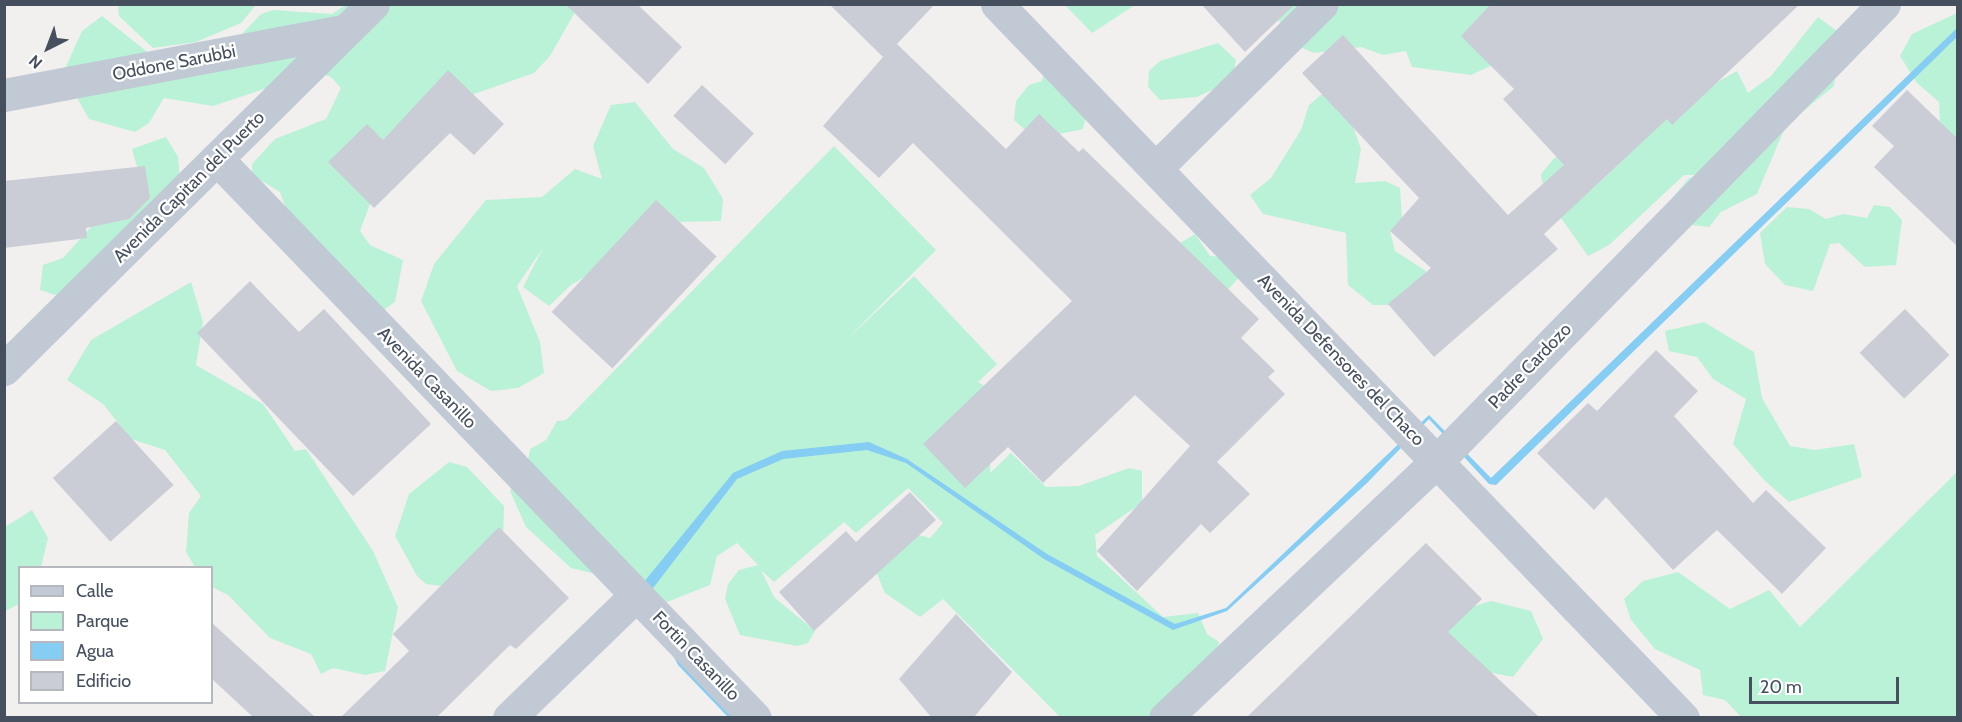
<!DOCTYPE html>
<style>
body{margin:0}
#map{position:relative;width:1962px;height:722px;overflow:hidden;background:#f2efef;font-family:Cabin,sans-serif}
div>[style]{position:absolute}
.green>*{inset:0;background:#baf2d7}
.water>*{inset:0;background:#85cdf2}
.building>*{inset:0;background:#cacdd5;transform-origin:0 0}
.street>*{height:33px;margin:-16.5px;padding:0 16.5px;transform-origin:16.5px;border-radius:16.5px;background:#c1c9d5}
span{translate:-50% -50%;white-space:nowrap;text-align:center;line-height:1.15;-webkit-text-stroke:4.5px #fff;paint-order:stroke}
.street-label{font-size:18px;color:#464f5e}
.frame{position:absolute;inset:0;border:6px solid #464f5e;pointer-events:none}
.legend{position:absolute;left:18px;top:566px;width:195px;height:138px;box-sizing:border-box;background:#fff;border:2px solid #b5b9bf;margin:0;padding:8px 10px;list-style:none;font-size:18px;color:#464f5e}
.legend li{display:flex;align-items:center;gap:12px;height:30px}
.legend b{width:30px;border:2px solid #b5b9bf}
.north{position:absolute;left:18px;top:18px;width:60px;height:60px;-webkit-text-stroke:4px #fff;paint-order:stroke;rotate:222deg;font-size:16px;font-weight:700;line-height:24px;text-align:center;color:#464f5e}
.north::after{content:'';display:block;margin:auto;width:21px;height:27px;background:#464f5e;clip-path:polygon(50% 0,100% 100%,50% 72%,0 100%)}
.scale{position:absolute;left:1749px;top:677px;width:150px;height:27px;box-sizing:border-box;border:3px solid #464f5e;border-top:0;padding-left:8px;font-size:18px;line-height:21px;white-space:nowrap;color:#464f5e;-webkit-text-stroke:4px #fff;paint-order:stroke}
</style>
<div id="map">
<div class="green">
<i style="clip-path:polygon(347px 4px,579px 5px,550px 56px,534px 73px,474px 94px,439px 123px,370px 204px,360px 231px,370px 245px,403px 260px,395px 302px,382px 311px,286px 209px,280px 192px,252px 175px,252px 164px,275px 139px,326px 119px,341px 88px,331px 77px,315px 72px,213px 106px,164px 98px,149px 123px,135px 132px,89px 119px,63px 73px,82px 31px,102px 16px,150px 54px,240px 36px,261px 14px,273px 10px,332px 14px)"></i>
<i style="clip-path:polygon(118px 5px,118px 4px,256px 5px,241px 23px,196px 42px,153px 48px,119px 16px)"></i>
<i style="clip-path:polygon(1065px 5px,1135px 5px,1092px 33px)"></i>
<i style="clip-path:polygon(1267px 5px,1511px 5px,1503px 60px,1471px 75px,1412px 67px,1406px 51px,1383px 55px,1361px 47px,1314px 53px,1298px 46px)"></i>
<i style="clip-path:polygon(1957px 13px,1957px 139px,1940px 122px,1939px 102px,1917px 83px,1900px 56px,1912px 34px)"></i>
<i style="clip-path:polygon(1818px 17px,1841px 34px,1834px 86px,1786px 125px,1757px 194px,1721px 212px,1709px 227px,1675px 223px,1669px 202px,1689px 178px,1709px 175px,1684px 175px,1609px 245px,1588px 256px,1544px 194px,1541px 174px,1556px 156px,1589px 192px,1620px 163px,1572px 111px,1679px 104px,1737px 71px,1748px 93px,1771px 76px)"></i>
<i style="clip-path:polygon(1218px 43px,1236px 60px,1233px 75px,1218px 87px,1197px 97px,1160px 100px,1148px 87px,1149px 71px,1160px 61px)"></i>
<i style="clip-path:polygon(1044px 71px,1087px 110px,1083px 129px,1035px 139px,1014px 120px,1016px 101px,1029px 85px,1042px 81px)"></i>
<i style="clip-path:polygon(1322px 94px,1347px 110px,1361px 149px,1355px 183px,1385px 181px,1400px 188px,1402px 218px,1390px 231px,1395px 251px,1426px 271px,1406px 305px,1373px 305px,1348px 285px,1346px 233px,1263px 214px,1250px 195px,1271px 178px,1301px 130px,1309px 105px)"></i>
<i style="clip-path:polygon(635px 102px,673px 149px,704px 168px,723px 199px,721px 221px,678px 222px,571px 285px,549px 306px,523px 287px,543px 248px,517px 286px,540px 342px,544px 373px,518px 388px,491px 391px,457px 371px,421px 301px,434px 264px,486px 200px,542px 197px,575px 169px,602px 179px,593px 146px,611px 105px)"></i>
<i style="clip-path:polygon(166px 137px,178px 157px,180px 181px,73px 301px,40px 290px,43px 265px,63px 258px,139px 174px,132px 149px)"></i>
<i style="clip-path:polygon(834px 146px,936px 250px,843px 343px,914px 276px,997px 364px,978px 382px,992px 391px,990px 473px,1011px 453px,1046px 487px,1079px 486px,1129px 468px,1142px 471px,1142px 503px,1095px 535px,1097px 556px,1163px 617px,1198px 613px,1207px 634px,1219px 642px,1217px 660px,1153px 717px,1060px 717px,943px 599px,920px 617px,885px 593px,872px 562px,919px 535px,930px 538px,943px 523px,908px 488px,856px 533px,844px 522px,774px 582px,761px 570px,774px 597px,815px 631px,808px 643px,797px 646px,740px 635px,725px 599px,728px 584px,739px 570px,758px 565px,737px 543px,717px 556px,710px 585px,667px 602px,637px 584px,571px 568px,526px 527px,510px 491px,527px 467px,530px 449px,546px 440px,557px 421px,566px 420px)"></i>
<i style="clip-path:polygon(1874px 205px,1890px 207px,1902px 220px,1896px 265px,1865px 267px,1839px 243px,1830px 244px,1813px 291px,1785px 285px,1765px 264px,1760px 233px,1787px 207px,1809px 209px,1826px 219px,1843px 214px,1867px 218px)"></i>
<i style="clip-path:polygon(1195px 234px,1210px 256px,1225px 257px,1239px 277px,1221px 298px,1175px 246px)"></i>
<i style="clip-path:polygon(191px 282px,203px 322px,196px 365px,263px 404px,295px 451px,306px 449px,373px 551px,398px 607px,385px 671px,365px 675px,333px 668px,321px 674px,311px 654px,270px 638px,228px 595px,212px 587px,212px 568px,195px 567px,186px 552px,189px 513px,201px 496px,165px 450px,131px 439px,103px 404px,67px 380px,91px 340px)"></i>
<i style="clip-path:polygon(1704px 322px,1754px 352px,1762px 398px,1790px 446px,1815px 450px,1854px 444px,1862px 477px,1789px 502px,1764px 480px,1733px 444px,1746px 399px,1713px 379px,1697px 357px,1669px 351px,1665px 331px)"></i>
<i style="clip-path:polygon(449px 462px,467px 467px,504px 506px,503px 540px,448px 587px,426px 584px,417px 576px,395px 536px,409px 494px)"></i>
<i style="clip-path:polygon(1957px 472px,1957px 717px,1741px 717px,1725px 700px,1703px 695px,1700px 670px,1655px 649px,1631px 620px,1624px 599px,1643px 581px,1678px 572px,1730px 609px,1769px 590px,1800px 627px)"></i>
<i style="clip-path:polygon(32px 510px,48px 538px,41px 567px,20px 568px,19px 604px,5px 611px,5px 527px)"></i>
<i style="clip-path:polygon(1491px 601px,1531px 611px,1543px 639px,1513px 677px,1437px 662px,1446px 615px)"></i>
</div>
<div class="water">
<i style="clip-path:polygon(1957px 28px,1957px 37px,1496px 485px,1489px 484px,1429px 419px,1367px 483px,1227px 611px,1173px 630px,1044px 559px,906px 463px,867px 450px,783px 459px,737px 479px,650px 592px,739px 717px,728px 717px,678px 665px,639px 588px,733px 473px,782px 451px,869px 442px,907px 459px,1047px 554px,1175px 624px,1226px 608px,1429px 415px,1491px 478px)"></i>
</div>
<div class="building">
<i style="clip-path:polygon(565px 4px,637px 4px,682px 47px,648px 84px)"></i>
<i style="clip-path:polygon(829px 4px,935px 4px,897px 44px,1006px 149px,1039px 114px,1079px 152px,1083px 148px,1259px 319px,1241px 338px,1275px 371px,1268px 377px,1285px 394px,1217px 462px,1250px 494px,1210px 533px,1201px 524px,1137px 591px,1097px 551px,1190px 446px,1135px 395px,1043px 483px,1008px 447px,965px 488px,923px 444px,1072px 301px,913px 143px,879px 178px,823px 126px,883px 57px)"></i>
<i style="clip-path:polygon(1201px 4px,1295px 4px,1245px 52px)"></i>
<i style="clip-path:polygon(1491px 4px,1800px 4px,1672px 125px,1667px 119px,1544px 234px,1558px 249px,1434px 357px,1388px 304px,1431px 268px,1390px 231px,1419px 198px,1302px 73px,1343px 35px,1508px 215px,1564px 165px,1503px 99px,1514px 89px,1461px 36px)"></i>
<i style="clip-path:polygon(448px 70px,504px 124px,474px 155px,450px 133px,374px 208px,328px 162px,367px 124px,383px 140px)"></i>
<i style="left:702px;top:85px;width:71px;height:42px;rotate:43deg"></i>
<i style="clip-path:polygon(1907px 90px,1958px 139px,1958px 247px,1874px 167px,1894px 146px,1872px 126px)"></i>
<i style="clip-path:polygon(145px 166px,150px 198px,129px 219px,86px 228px,87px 238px,4px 248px,4px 181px)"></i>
<i style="left:656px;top:200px;width:83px;height:153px;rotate:43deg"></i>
<i style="clip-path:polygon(250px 281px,299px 332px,324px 309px,431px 424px,353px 496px,197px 333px)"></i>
<i style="left:1905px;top:309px;width:64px;height:63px;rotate:46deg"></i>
<i style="clip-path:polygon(1656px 350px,1698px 391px,1674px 416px,1753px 503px,1766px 490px,1826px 548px,1782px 594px,1717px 530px,1673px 570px,1606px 497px,1594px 510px,1537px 453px,1588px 403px,1597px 411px)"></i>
<i style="left:116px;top:421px;width:86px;height:85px;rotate:48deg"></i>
<i style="clip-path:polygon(910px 492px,936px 520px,814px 631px,779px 592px,846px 531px,856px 542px)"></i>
<i style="clip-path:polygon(499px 527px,569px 598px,516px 649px,510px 645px,437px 717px,341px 717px,409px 651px,393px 634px)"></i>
<i style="clip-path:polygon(1426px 543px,1482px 599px,1448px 632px,1539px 717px,1247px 717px)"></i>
<i style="clip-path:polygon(956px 614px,1012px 672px,974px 717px,931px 717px,899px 679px)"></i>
<i style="clip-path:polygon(212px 623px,315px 717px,253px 717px,212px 679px)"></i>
</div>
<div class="street">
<i style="left:997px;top:4px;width:990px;rotate:46.15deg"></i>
<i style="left:4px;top:95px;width:345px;rotate:-10.7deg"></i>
<i style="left:218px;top:160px;width:774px;rotate:46.1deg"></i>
<i style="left:1156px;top:168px;width:233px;rotate:-44.7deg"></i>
<i style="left:4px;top:369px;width:519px;rotate:-44.69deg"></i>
<i style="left:509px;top:718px;width:177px;rotate:-44.1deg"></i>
<i style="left:1165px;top:718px;width:374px;rotate:-43.4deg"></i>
<i style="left:1437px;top:461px;width:639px;rotate:-45.63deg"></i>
</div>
<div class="street-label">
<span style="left:174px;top:63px;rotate:-11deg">Oddone Sarubbi</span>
<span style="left:189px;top:187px;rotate:-45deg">Avenida Capitan del Puerto</span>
<span style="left:1341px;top:360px;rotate:46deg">Avenida Defensores del Chaco</span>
<span style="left:1530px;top:366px;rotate:-46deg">Padre Cardozo</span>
<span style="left:427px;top:378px;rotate:46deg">Avenida Casanillo</span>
<span style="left:696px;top:656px;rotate:46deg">Fortin Casanillo</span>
</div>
<div class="frame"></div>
<ul class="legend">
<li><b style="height:8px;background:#c1c9d5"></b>Calle</li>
<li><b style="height:16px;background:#baf2d7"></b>Parque</li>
<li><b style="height:16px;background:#85cdf2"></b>Agua</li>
<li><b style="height:16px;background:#cacdd5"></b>Edificio</li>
</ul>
<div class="north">N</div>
<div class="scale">20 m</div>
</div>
